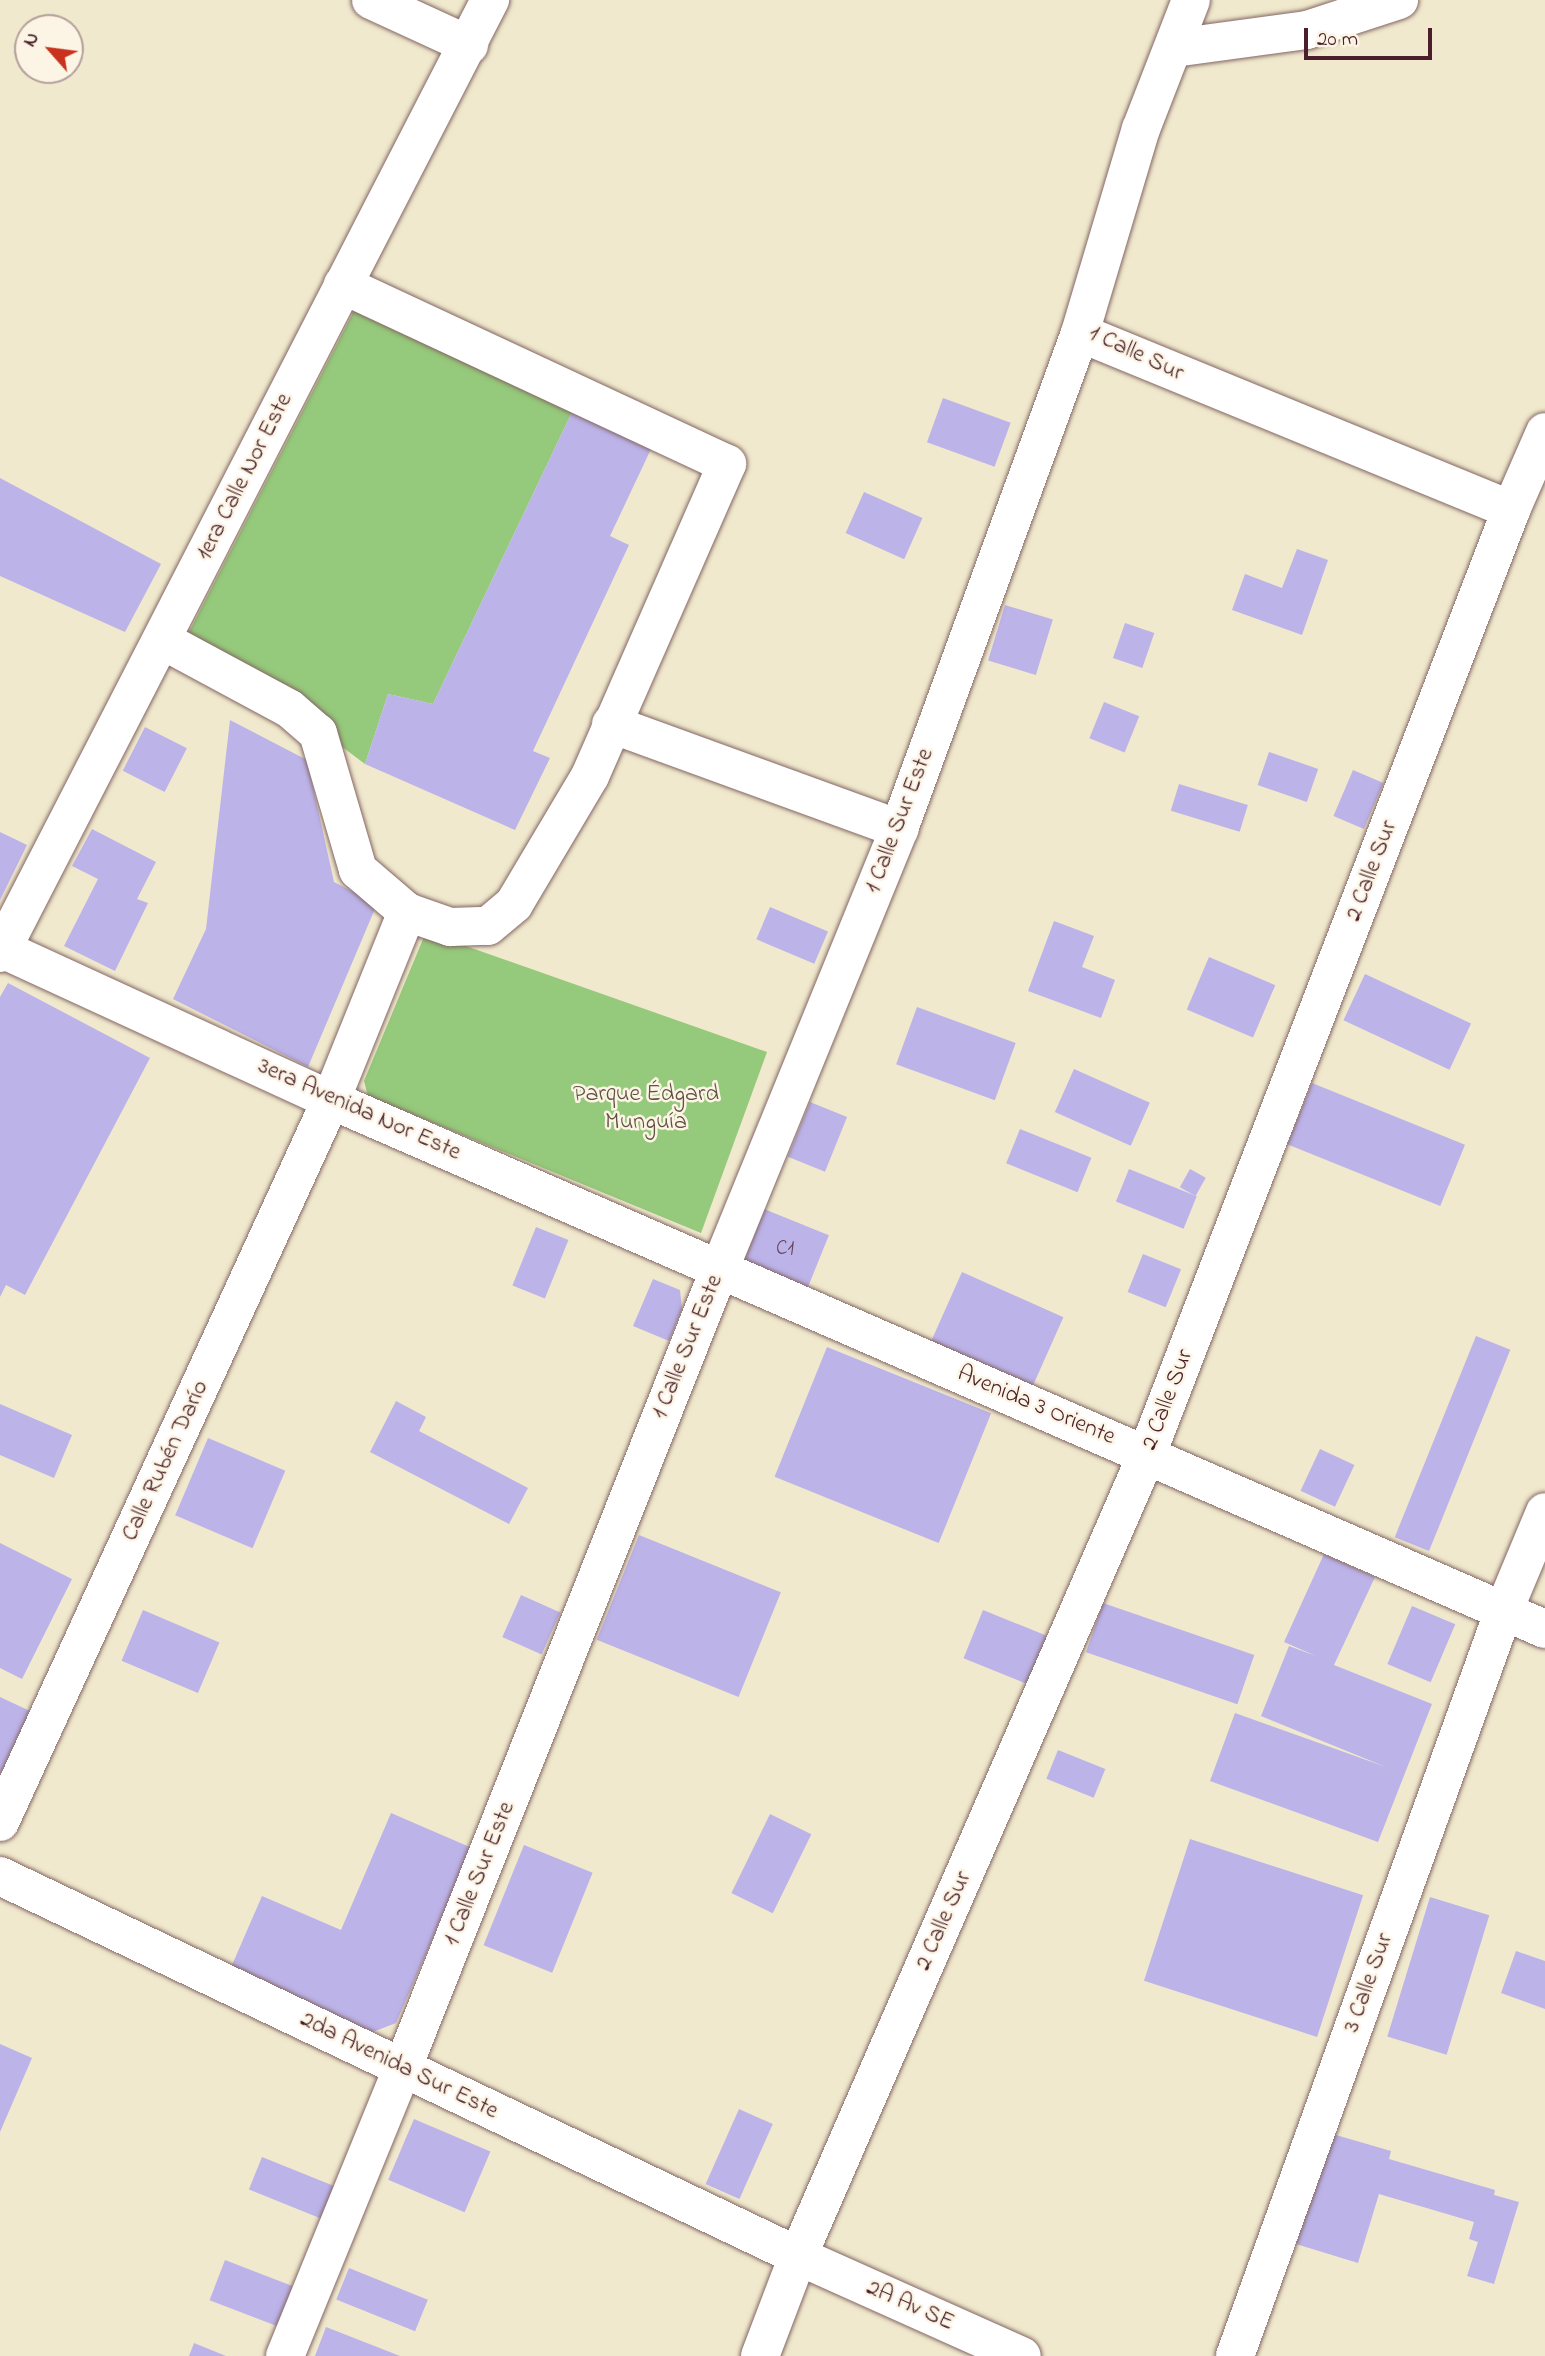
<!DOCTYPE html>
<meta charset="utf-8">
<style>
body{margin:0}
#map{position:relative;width:1545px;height:2356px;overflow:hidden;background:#f0e9cd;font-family:"Indie Flower",sans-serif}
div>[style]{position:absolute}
.green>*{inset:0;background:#95c97b}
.building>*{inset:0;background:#bcb3e9;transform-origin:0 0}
.roads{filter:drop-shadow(0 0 2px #846664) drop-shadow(0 0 2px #846664)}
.minor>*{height:38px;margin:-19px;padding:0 19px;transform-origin:19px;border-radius:19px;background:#fff}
span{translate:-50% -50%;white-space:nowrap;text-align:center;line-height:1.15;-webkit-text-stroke:5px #fcf5e5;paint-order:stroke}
.number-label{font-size:21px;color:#66445a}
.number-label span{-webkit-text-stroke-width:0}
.street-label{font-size:24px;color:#4a1f2b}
.park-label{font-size:24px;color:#605243}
.north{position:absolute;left:14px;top:14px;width:70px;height:70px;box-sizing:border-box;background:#fcf5e5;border:2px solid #b59f9b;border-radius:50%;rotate:298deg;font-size:19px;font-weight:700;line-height:28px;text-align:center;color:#4a1f2b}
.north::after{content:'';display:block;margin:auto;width:24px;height:32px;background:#c8321e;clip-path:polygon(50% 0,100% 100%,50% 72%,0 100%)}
.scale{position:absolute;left:1304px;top:28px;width:128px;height:32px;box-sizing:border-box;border:4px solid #4a1f2b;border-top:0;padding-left:9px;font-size:21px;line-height:24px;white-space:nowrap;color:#4a1f2b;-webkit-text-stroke:5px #fcf5e5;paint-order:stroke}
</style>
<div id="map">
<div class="green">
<i style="clip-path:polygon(356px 307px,572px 412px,433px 704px,388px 694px,365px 764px,189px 632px)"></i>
<i style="clip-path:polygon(426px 932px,767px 1052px,701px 1233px,368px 1096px,364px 1081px)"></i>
</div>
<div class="building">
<i style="left:943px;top:398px;width:72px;height:47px;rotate:20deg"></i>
<i style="clip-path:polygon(572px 412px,651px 449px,610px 536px,629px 545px,533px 751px,550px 758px,515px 830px,365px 764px,388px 694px,433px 704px)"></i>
<i style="clip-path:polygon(0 478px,161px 564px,125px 632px,0 576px)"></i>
<i style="left:864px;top:492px;width:64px;height:45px;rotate:24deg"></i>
<i style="clip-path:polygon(1297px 549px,1328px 560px,1302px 635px,1232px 610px,1245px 574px,1282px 588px)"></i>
<i style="left:1005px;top:605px;width:50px;height:58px;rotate:17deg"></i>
<i style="left:1125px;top:623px;width:31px;height:37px;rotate:19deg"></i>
<i style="left:1104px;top:702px;width:38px;height:39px;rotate:22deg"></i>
<i style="clip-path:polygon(230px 720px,307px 760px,334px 882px,377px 904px,308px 1067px,173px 999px,206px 929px)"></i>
<i style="left:145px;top:727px;width:47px;height:49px;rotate:27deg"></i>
<i style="left:1269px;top:752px;width:52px;height:35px;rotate:19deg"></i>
<i style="left:1353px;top:770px;width:33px;height:50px;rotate:23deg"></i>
<i style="left:1179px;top:784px;width:72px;height:28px;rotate:17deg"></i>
<i style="clip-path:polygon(92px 829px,156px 862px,137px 899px,148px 903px,115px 971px,64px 946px,98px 879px,72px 866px)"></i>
<i style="clip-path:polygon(0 832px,27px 845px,0 900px)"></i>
<i style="left:770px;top:907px;width:63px;height:35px;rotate:23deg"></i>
<i style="clip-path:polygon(1054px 921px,1094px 936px,1082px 967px,1115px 980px,1101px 1018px,1028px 991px)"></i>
<i style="left:1209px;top:957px;width:72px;height:57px;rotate:23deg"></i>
<i style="left:1365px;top:974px;width:117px;height:51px;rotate:25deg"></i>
<i style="clip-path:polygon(8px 983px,150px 1058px,25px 1295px,6px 1285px,0 1297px,0 997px)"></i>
<i style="left:917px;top:1007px;width:105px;height:61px;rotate:20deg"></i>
<i style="left:1074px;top:1069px;width:83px;height:47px;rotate:24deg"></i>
<i style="left:1312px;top:1083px;width:165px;height:66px;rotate:22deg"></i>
<i style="left:810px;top:1102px;width:40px;height:59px;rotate:22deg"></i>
<i style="left:1020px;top:1129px;width:77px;height:37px;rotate:22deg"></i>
<i style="left:1129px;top:1169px;width:73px;height:35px;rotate:22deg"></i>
<i style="left:1190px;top:1169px;width:18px;height:21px;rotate:29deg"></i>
<i style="left:764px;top:1209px;width:70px;height:58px;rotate:22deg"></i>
<i style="left:536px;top:1227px;width:35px;height:63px;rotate:22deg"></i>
<i style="left:1143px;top:1254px;width:41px;height:41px;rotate:22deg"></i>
<i style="left:962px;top:1272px;width:111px;height:80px;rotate:24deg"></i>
<i style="clip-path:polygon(653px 1279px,680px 1290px,682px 1309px,669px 1341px,633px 1326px)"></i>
<i style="left:1476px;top:1336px;width:37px;height:217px;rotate:22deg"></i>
<i style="left:827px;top:1347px;width:177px;height:140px;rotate:22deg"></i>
<i style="clip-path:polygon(396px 1401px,426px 1417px,419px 1431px,528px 1488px,509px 1524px,370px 1452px)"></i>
<i style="clip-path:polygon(0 1404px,72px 1435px,54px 1478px,0 1455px)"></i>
<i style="left:208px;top:1438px;width:84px;height:84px;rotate:23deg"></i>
<i style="left:1320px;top:1449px;width:38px;height:46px;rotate:25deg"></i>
<i style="left:639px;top:1535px;width:153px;height:113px;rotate:22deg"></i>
<i style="clip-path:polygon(0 1543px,72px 1579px,22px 1679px,0 1668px)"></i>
<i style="clip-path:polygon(1324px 1554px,1375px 1577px,1334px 1665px,1432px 1704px,1378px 1842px,1210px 1781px,1235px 1713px,1386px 1767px,1261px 1716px,1289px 1646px,1316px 1656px,1284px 1642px)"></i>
<i style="left:521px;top:1595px;width:43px;height:46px;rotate:24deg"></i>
<i style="left:1103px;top:1603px;width:160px;height:52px;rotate:19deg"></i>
<i style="left:1412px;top:1606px;width:47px;height:63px;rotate:23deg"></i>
<i style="left:143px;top:1610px;width:83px;height:55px;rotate:23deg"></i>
<i style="left:983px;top:1610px;width:74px;height:52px;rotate:22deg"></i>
<i style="clip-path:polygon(0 1697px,30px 1711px,0 1775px)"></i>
<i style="left:1058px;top:1750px;width:51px;height:31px;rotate:22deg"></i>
<i style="clip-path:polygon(391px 1813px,472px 1848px,396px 2023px,370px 2033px,229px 1972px,262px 1896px,341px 1930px)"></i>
<i style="left:770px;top:1814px;width:46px;height:88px;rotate:26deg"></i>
<i style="left:1190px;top:1839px;width:182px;height:149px;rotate:18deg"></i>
<i style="left:524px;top:1845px;width:74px;height:108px;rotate:22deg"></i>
<i style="left:1430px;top:1897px;width:62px;height:146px;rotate:17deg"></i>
<i style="clip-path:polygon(1516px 1951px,1545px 1961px,1545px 2009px,1501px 1993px)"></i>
<i style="clip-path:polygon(0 2044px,32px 2058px,0 2132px)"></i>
<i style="left:739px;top:2109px;width:37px;height:82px;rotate:24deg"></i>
<i style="left:414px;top:2119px;width:83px;height:66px;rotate:23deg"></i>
<i style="clip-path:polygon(1329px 2133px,1391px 2151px,1389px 2159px,1495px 2190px,1494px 2195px,1519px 2202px,1494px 2284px,1467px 2276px,1478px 2242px,1469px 2239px,1474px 2222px,1379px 2194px,1358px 2263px,1296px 2244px)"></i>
<i style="left:262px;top:2157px;width:79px;height:35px;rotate:22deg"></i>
<i style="left:225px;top:2260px;width:75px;height:43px;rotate:21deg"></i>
<i style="left:349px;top:2268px;width:85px;height:34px;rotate:22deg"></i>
<i style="clip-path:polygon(326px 2327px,400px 2356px,315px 2356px)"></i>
<i style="clip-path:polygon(194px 2343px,226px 2356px,189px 2356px)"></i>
</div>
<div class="roads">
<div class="minor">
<i style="left:371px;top:0;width:108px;rotate:24.7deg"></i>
<i style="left:1174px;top:48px;width:134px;rotate:-7.7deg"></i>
<i style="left:1307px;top:30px;width:97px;rotate:-18.1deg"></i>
<i style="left:1080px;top:333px;width:466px;rotate:22.3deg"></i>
<i style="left:162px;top:640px;width:145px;rotate:28.3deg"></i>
<i style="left:290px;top:709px;width:37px;rotate:41deg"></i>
<i style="left:318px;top:733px;width:143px;rotate:73.7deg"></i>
<i style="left:358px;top:870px;width:65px;rotate:40.6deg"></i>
<i style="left:407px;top:912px;width:46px;rotate:19.2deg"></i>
<i style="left:450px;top:927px;width:38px;rotate:-2deg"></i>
<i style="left:488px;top:926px;width:34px;rotate:-40deg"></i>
<i style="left:514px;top:904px;width:149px;rotate:-59.3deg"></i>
<i style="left:590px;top:776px;width:341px;rotate:-66.3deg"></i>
<i style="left:727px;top:464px;width:424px;rotate:-155deg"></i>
<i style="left:611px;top:724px;width:307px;rotate:20deg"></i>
<i style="left:0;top:948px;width:364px;rotate:24.7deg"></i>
<i style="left:331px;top:1100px;width:1324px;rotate:23.55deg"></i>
<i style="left:0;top:953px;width:1072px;rotate:-62.79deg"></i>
<i style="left:0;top:1822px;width:794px;rotate:-65.37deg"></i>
<i style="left:331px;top:1100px;width:203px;rotate:-68deg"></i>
<i style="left:0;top:1876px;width:884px;rotate:25.46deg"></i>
<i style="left:798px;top:2256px;width:245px;rotate:24.1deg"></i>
<i style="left:285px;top:2356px;width:312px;rotate:-67.8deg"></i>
<i style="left:403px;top:2067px;width:860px;rotate:-68.36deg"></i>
<i style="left:720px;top:1268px;width:474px;rotate:-67.8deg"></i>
<i style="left:899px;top:829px;width:528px;rotate:-69.95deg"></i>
<i style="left:1080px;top:333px;width:213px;rotate:-73.4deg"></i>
<i style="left:1141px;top:129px;width:138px;rotate:-68.8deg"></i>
<i style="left:760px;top:2356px;width:107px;rotate:-69.2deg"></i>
<i style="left:798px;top:2256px;width:875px;rotate:-66.48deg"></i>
<i style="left:1147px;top:1454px;width:1012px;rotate:-68.91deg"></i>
<i style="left:1511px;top:510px;width:85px;rotate:-66.4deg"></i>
<i style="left:1235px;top:2356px;width:793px;rotate:-70.17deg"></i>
<i style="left:1504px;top:1610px;width:106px;rotate:-67.3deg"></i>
</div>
</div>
<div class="number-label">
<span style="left:785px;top:1249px">C1</span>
</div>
<div class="street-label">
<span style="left:1136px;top:354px;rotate:25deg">1 Calle Sur</span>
<span style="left:245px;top:477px;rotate:-63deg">1era Calle Nor Este</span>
<span style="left:900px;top:821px;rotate:-69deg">1 Calle Sur Este</span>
<span style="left:1372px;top:871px;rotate:-69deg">2 Calle Sur</span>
<span style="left:359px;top:1110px;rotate:24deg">3era Avenida Nor Este</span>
<span style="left:688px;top:1347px;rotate:-68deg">1 Calle Sur Este</span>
<span style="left:1168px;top:1400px;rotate:-69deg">2 Calle Sur</span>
<span style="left:1036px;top:1406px;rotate:23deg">Avenida 3 Oriente</span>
<span style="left:166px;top:1461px;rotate:-65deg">Calle Rubén Darío</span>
<span style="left:480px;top:1874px;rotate:-68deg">1 Calle Sur Este</span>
<span style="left:944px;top:1921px;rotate:-66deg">2 Calle Sur</span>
<span style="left:1369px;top:1983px;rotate:-70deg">3 Calle Sur</span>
<span style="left:399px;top:2066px;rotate:26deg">2da Avenida Sur Este</span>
<span style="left:910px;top:2306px;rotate:24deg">2A Av SE</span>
</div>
<div class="park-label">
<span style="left:646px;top:1109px">Parque Édgard<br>Munguía</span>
</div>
<div class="north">N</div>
<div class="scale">20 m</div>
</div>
